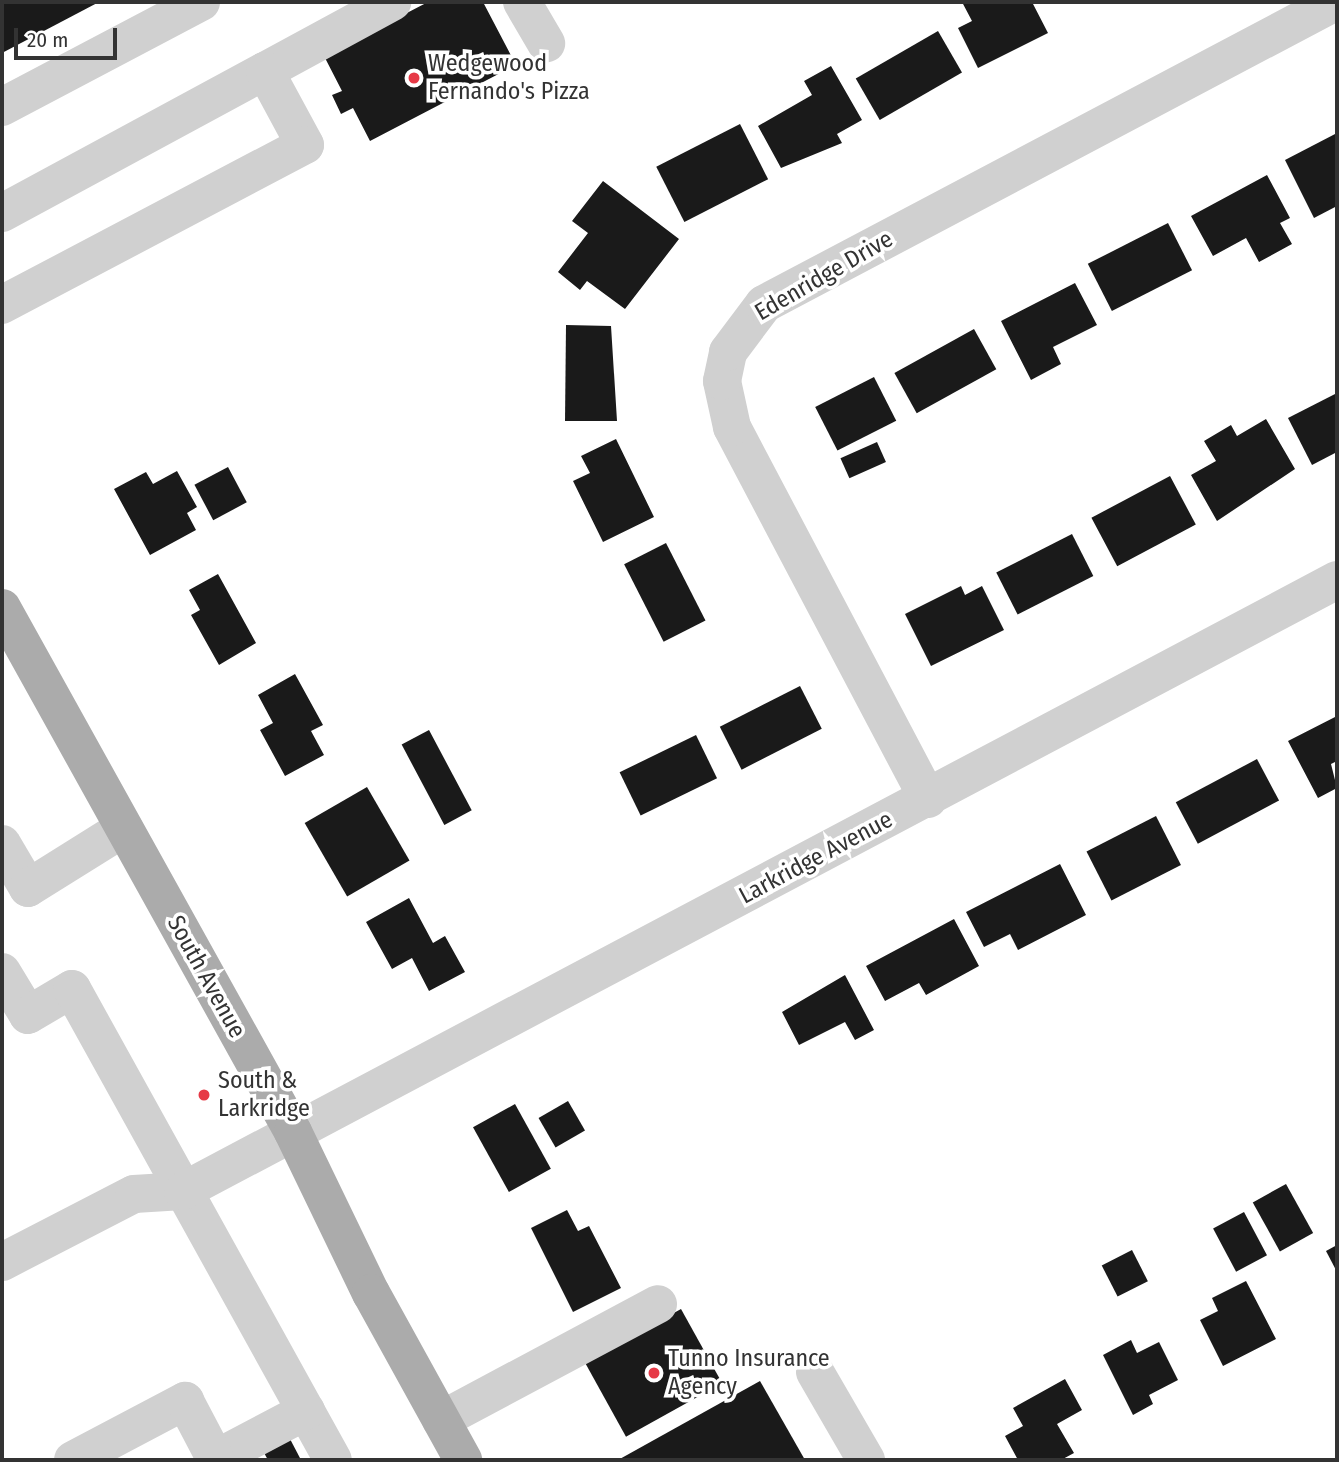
<!DOCTYPE html>
<style>
body{margin:0}
#map{position:relative;width:1339px;height:1462px;overflow:hidden;background:#fff;font-family:"Fira Sans Condensed",sans-serif}
div>[style]{position:absolute}
.building>*{inset:0;background:#1a1a1a;transform-origin:0 0}
.minor>*{height:38px;margin:-19px;padding:0 19px;transform-origin:19px;border-radius:19px;background:#d0d0d0}
.major>*{height:38px;margin:-19px;padding:0 19px;transform-origin:19px;border-radius:19px;background:#ababab}
.dots>*{width:19px;height:19px;translate:-50% -50%;box-sizing:border-box;border:4px solid #fff;border-radius:50%}
span{translate:-50% -50%;white-space:nowrap;text-align:center;line-height:1.15;-webkit-text-stroke:7px #fff;paint-order:stroke}
.poi-label{font-size:24px;color:#333}
.left{translate:0 -50%;text-align:left}
.street-label{font-size:24px;color:#333}
.frame{position:absolute;inset:0;border:4px solid #333;pointer-events:none}
.scale{position:absolute;left:14px;top:28px;width:103px;height:32px;box-sizing:border-box;border:4px solid #333;border-top:0;padding-left:9px;font-size:21px;line-height:24px;white-space:nowrap;color:#333;-webkit-text-stroke:5px #fff;paint-order:stroke}
</style>
<div id="map">
<div class="building">
<i style="clip-path:polygon(2px 2px,99px 2px,2px 53px)"></i>
<i style="clip-path:polygon(428px 2px,483px 2px,516px 65px,370px 141px,353px 108px,341px 114px,332px 95px,342px 91px,324px 56px)"></i>
<i style="clip-path:polygon(962px 2px,1032px 2px,1048px 33px,978px 68px,958px 28px,972px 21px)"></i>
<i style="left:938px;top:31px;width:48px;height:95px;rotate:60deg"></i>
<i style="clip-path:polygon(831px 66px,862px 120px,837px 134px,842px 143px,781px 168px,758px 126px,812px 95px,804px 81px)"></i>
<i style="left:740px;top:124px;width:62px;height:94px;rotate:63deg"></i>
<i style="clip-path:polygon(1337px 133px,1337px 206px,1314px 218px,1285px 160px)"></i>
<i style="clip-path:polygon(1267px 175px,1290px 218px,1280px 223px,1292px 244px,1259px 262px,1246px 238px,1213px 256px,1191px 216px)"></i>
<i style="clip-path:polygon(603px 181px,679px 239px,625px 309px,587px 281px,580px 290px,558px 272px,588px 233px,572px 221px)"></i>
<i style="left:1168px;top:223px;width:53px;height:90px;rotate:63deg"></i>
<i style="clip-path:polygon(1075px 283px,1097px 325px,1053px 347px,1061px 364px,1031px 380px,1001px 321px)"></i>
<i style="clip-path:polygon(566px 325px,611px 326px,617px 421px,565px 421px)"></i>
<i style="left:974px;top:329px;width:46px;height:91px;rotate:61deg"></i>
<i style="left:874px;top:377px;width:49px;height:66px;rotate:63deg"></i>
<i style="clip-path:polygon(1337px 393px,1337px 452px,1312px 465px,1288px 418px)"></i>
<i style="clip-path:polygon(1266px 419px,1295px 469px,1217px 521px,1191px 475px,1216px 461px,1204px 441px,1231px 425px,1237px 436px)"></i>
<i style="clip-path:polygon(616px 439px,654px 517px,603px 542px,573px 481px,590px 473px,581px 456px)"></i>
<i style="left:877px;top:442px;width:22px;height:40px;rotate:66deg"></i>
<i style="left:228px;top:467px;width:40px;height:38px;rotate:62deg"></i>
<i style="clip-path:polygon(177px 471px,197px 507px,187px 513px,196px 530px,150px 555px,114px 489px,146px 472px,153px 484px)"></i>
<i style="left:1170px;top:476px;width:55px;height:89px;rotate:62deg"></i>
<i style="left:1072px;top:534px;width:47px;height:85px;rotate:63deg"></i>
<i style="left:666px;top:543px;width:87px;height:47px;rotate:63deg"></i>
<i style="clip-path:polygon(218px 574px,256px 643px,219px 665px,191px 615px,200px 610px,189px 590px)"></i>
<i style="clip-path:polygon(961px 586px,965px 595px,982px 586px,1004px 630px,931px 666px,905px 614px)"></i>
<i style="clip-path:polygon(295px 674px,323px 725px,311px 731px,324px 755px,285px 776px,260px 730px,273px 723px,258px 695px)"></i>
<i style="left:800px;top:686px;width:48px;height:90px;rotate:63deg"></i>
<i style="clip-path:polygon(1337px 716px,1337px 761px,1331px 764px,1337px 788px,1318px 798px,1288px 741px)"></i>
<i style="left:429px;top:730px;width:91px;height:31px;rotate:62deg"></i>
<i style="left:696px;top:735px;width:48px;height:85px;rotate:64deg"></i>
<i style="left:1257px;top:759px;width:47px;height:92px;rotate:62deg"></i>
<i style="left:367px;top:787px;width:85px;height:72px;rotate:60deg"></i>
<i style="left:1156px;top:816px;width:55px;height:78px;rotate:63deg"></i>
<i style="clip-path:polygon(1060px 864px,1086px 915px,1018px 950px,1010px 934px,984px 947px,966px 912px)"></i>
<i style="clip-path:polygon(409px 898px,433px 943px,445px 936px,465px 972px,429px 991px,412px 958px,392px 969px,366px 922px)"></i>
<i style="clip-path:polygon(954px 919px,979px 966px,926px 995px,919px 983px,885px 1001px,866px 966px)"></i>
<i style="clip-path:polygon(845px 975px,874px 1030px,855px 1040px,845px 1022px,799px 1045px,782px 1012px)"></i>
<i style="left:568px;top:1101px;width:34px;height:34px;rotate:60deg"></i>
<i style="left:515px;top:1104px;width:74px;height:48px;rotate:61deg"></i>
<i style="left:1286px;top:1184px;width:56px;height:38px;rotate:61deg"></i>
<i style="clip-path:polygon(567px 1210px,578px 1231px,589px 1226px,621px 1288px,573px 1312px,531px 1228px)"></i>
<i style="left:1244px;top:1212px;width:49px;height:35px;rotate:62deg"></i>
<i style="clip-path:polygon(1337px 1245px,1337px 1272px,1326px 1251px)"></i>
<i style="left:1132px;top:1250px;width:35px;height:34px;rotate:63deg"></i>
<i style="clip-path:polygon(1246px 1281px,1276px 1339px,1223px 1366px,1200px 1320px,1218px 1311px,1212px 1298px)"></i>
<i style="left:681px;top:1309px;width:85px;height:110px;rotate:61deg"></i>
<i style="clip-path:polygon(1131px 1340px,1137px 1353px,1159px 1342px,1178px 1380px,1149px 1395px,1153px 1404px,1133px 1415px,1103px 1355px)"></i>
<i style="clip-path:polygon(1065px 1379px,1082px 1410px,1057px 1424px,1074px 1453px,1061px 1460px,1018px 1460px,1005px 1436px,1023px 1426px,1013px 1408px)"></i>
<i style="clip-path:polygon(760px 1381px,805px 1460px,618px 1460px)"></i>
<i style="clip-path:polygon(289px 1437px,301px 1460px,268px 1460px,263px 1451px)"></i>
</div>
<div class="minor">
<i style="left:522px;top:2px;width:48px;rotate:59.7deg"></i>
<i style="left:265px;top:71px;width:145px;rotate:-28.5deg"></i>
<i style="left:2px;top:107px;width:225px;rotate:-27.8deg"></i>
<i style="left:2px;top:213px;width:299px;rotate:-28.4deg"></i>
<i style="left:265px;top:71px;width:84px;rotate:61.6deg"></i>
<i style="left:305px;top:145px;width:343px;rotate:152.2deg"></i>
<i style="left:928px;top:799px;width:420px;rotate:-117.8deg"></i>
<i style="left:732px;top:427px;width:47px;rotate:-102.3deg"></i>
<i style="left:722px;top:381px;width:30px;rotate:-78deg"></i>
<i style="left:728px;top:352px;width:60px;rotate:-53.1deg"></i>
<i style="left:764px;top:304px;width:646px;rotate:-27.87deg"></i>
<i style="left:2px;top:844px;width:51px;rotate:59.4deg"></i>
<i style="left:28px;top:888px;width:113px;rotate:-32deg"></i>
<i style="left:2px;top:972px;width:50px;rotate:58.8deg"></i>
<i style="left:28px;top:1015px;width:51px;rotate:-30.6deg"></i>
<i style="left:72px;top:989px;width:538px;rotate:61.01deg"></i>
<i style="left:2px;top:1262px;width:148px;rotate:-27.3deg"></i>
<i style="left:134px;top:1194px;width:49px;rotate:-3.5deg"></i>
<i style="left:183px;top:1191px;width:1306px;rotate:-27.9deg"></i>
<i style="left:815px;top:1372px;width:102px;rotate:59.9deg"></i>
<i style="left:441px;top:1420px;width:246px;rotate:-28.1deg"></i>
<i style="left:215px;top:1459px;width:103px;rotate:-27.8deg"></i>
<i style="left:73px;top:1460px;width:127px;rotate:-27.8deg"></i>
<i style="left:185px;top:1401px;width:67px;rotate:62.3deg"></i>
</div>
<div class="major">
<i style="left:2px;top:608px;width:599px;rotate:60.95deg"></i>
<i style="left:293px;top:1132px;width:179px;rotate:64.2deg"></i>
<i style="left:371px;top:1293px;width:191px;rotate:61.1deg"></i>
</div>
<div class="dots">
<i style="left:414px;top:78px;background:#e63946"></i>
<i style="left:204px;top:1095px;background:#e63946"></i>
<i style="left:654px;top:1373px;background:#e63946"></i>
</div>
<div class="poi-label">
<span class="left" style="left:428px;top:78px">Wedgewood<br>Fernando's Pizza</span>
<span class="left" style="left:218px;top:1095px">South &amp;<br>Larkridge</span>
<span class="left" style="left:668px;top:1373px">Tunno Insurance<br>Agency</span>
</div>
<div class="street-label">
<span style="left:824px;top:276px;rotate:-30deg">Edenridge Drive</span>
<span style="left:816px;top:858px;rotate:-28deg">Larkridge Avenue</span>
<span style="left:206px;top:977px;rotate:61deg">South Avenue</span>
</div>
<div class="frame"></div>
<div class="scale">20 m</div>
</div>
